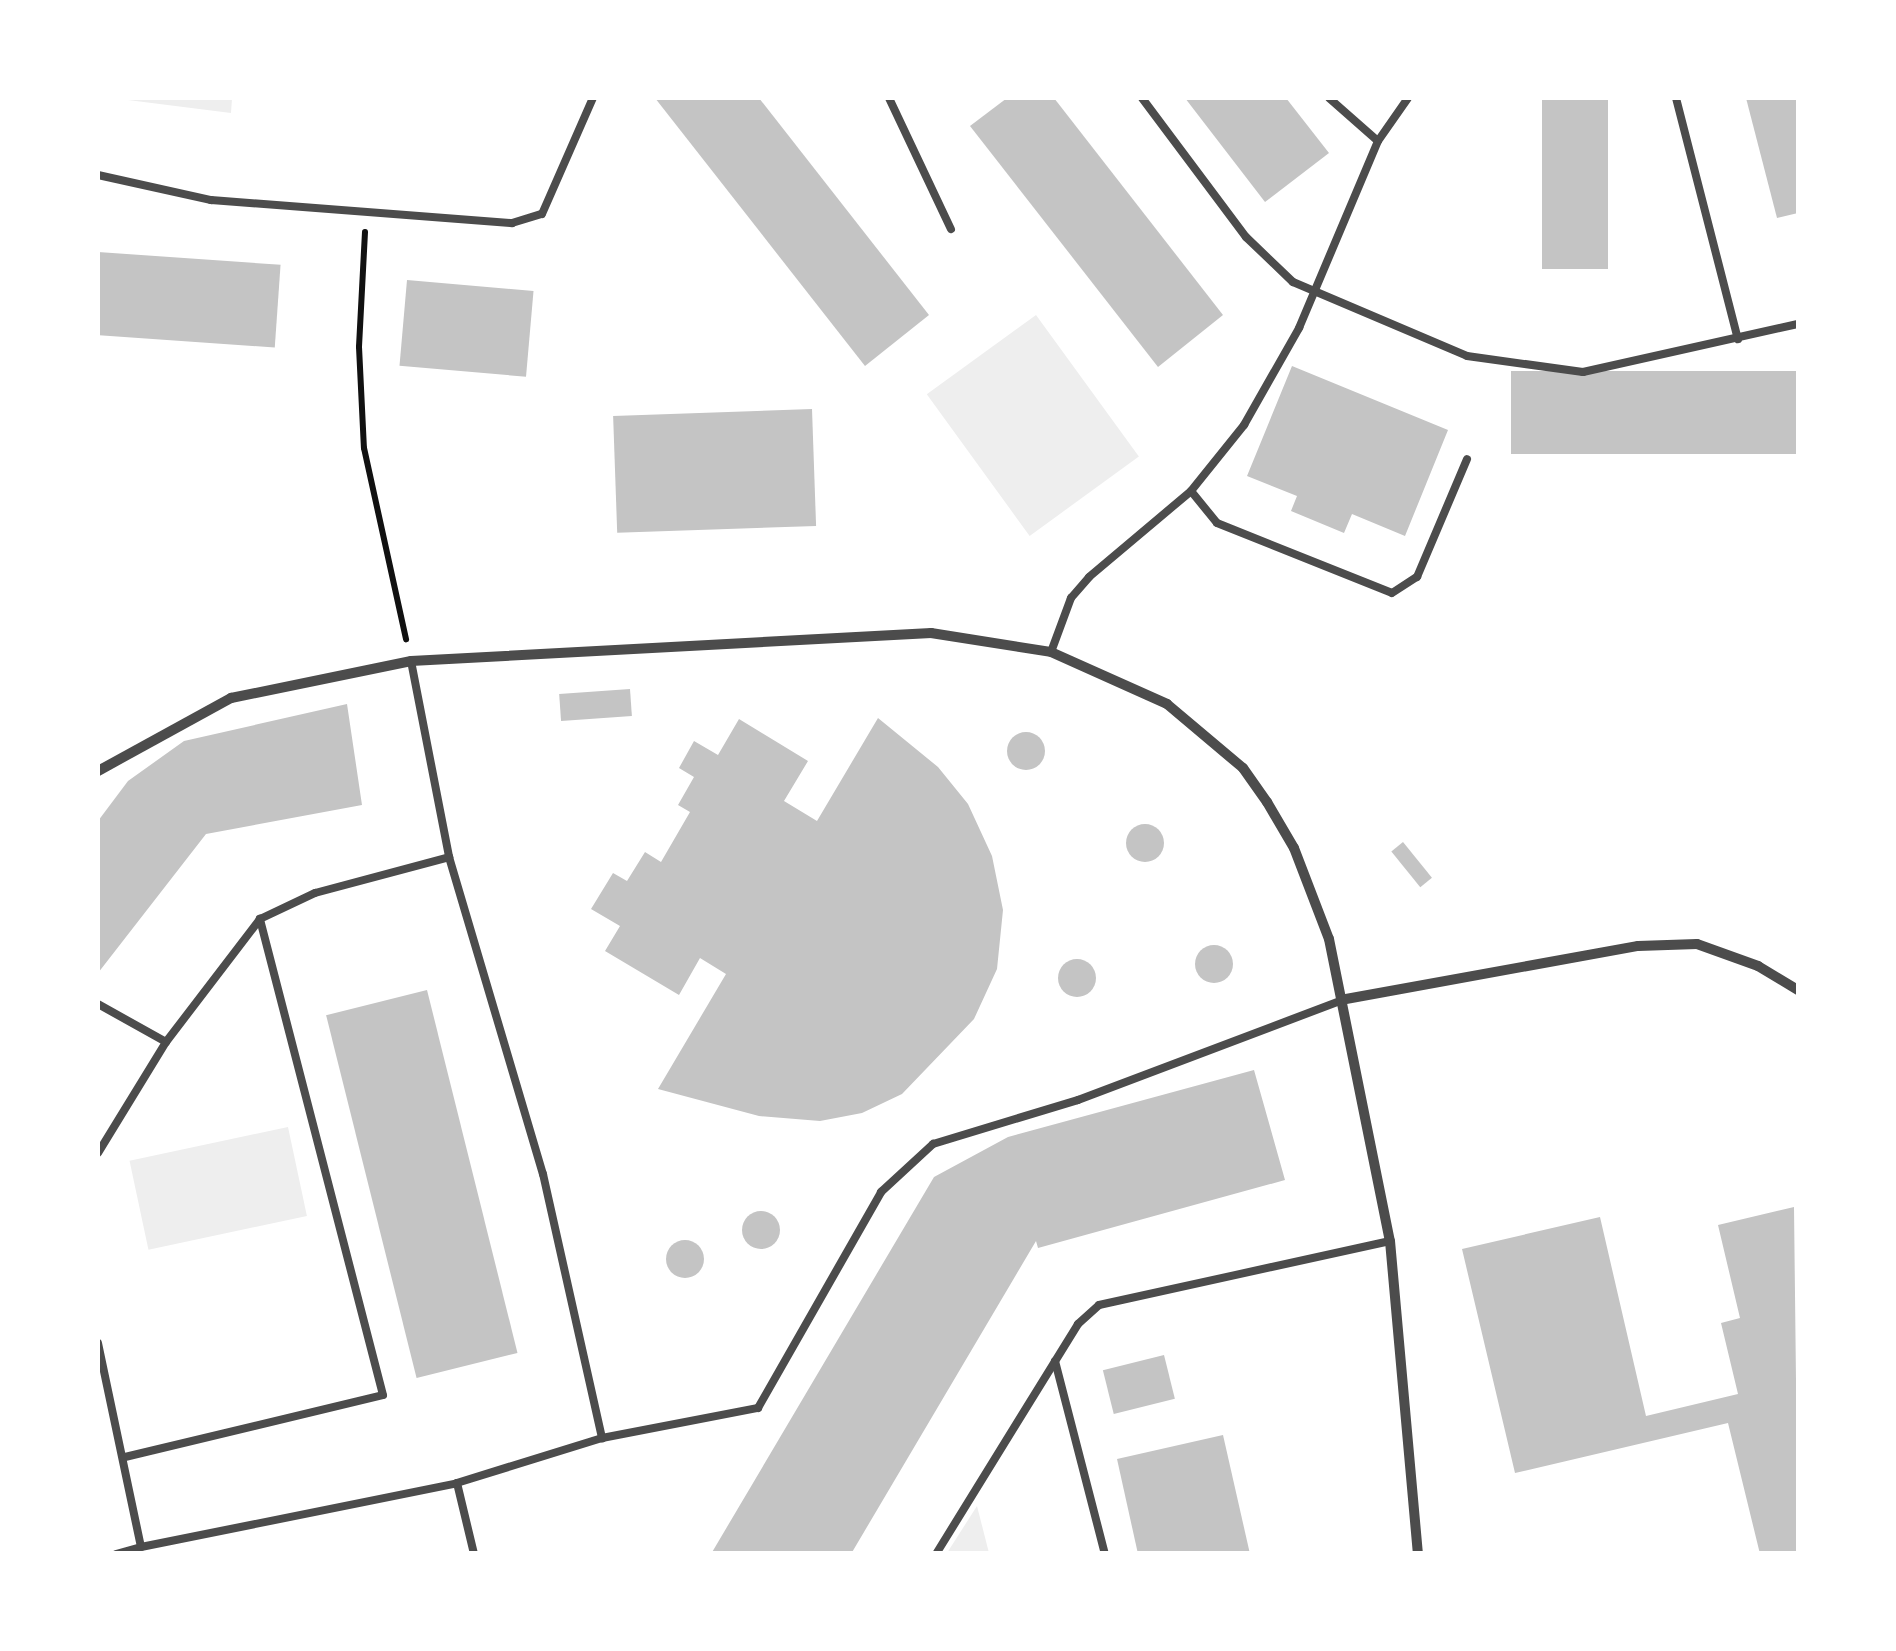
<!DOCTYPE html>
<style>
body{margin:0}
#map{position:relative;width:1896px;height:1651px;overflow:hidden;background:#fff;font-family:"IBM Plex Sans",sans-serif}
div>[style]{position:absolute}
.green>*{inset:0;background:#eee;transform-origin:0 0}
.building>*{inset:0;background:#c4c4c4;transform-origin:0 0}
.round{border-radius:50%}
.path>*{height:6px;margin:-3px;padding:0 3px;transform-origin:3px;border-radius:3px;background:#111}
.service>*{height:8px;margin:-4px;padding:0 4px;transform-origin:4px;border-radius:4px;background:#4c4c4c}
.minor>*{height:10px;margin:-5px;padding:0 5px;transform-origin:5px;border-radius:5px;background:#4c4c4c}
span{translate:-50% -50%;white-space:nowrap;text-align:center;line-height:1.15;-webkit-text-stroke:8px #fff;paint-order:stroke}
.frame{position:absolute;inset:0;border:100px solid #fff;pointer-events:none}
</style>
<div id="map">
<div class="green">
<i style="clip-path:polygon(112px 98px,232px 98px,231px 113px)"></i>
<i style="left:1036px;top:315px;width:175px;height:135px;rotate:54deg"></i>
<i style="left:288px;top:1127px;width:91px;height:162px;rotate:78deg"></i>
<i style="clip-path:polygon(977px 1506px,989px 1553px,947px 1553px)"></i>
</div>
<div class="building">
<i style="clip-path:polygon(655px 98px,759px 98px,929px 315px,865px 366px)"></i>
<i style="clip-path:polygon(1007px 98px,1054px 98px,1223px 315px,1158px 367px,970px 126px)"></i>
<i style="clip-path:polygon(1185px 98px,1286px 98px,1329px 153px,1265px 202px)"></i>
<i style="left:1542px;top:98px;width:66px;height:171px"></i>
<i style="clip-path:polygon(1746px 98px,1798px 98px,1798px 213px,1777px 218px)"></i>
<i style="left:98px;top:252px;width:183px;height:83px;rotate:4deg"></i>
<i style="left:407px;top:280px;width:127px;height:86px;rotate:5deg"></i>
<i style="clip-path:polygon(1292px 366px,1448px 430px,1405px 536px,1352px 514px,1344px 533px,1291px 511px,1297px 496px,1247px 476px)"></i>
<i style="left:1798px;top:371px;width:83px;height:287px;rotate:90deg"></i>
<i style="left:812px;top:409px;width:117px;height:199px;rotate:88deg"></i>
<i style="left:630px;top:689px;width:27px;height:71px;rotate:86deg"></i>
<i style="clip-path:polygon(347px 704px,362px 805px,206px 834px,98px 973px,98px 821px,128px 781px,184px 741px)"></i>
<i style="clip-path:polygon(878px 718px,938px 767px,968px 804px,992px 856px,1003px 910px,997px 969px,974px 1019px,902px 1094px,862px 1113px,820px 1121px,759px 1116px,658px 1089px,726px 974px,700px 958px,679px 995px,605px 951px,620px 926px,591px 909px,613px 873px,627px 881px,645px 852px,661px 862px,690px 812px,678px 805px,694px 777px,679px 768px,694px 741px,718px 755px,739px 719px,808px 761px,784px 801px,817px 821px)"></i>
<i class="round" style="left:1007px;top:732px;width:38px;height:38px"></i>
<i class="round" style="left:1126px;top:824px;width:38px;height:38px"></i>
<i style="left:1403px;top:842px;width:46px;height:15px;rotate:51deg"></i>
<i class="round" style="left:1195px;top:945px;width:38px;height:38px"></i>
<i class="round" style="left:1058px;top:959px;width:38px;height:38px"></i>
<i style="left:427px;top:990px;width:374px;height:104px;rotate:76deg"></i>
<i style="clip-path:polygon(1254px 1070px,1285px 1180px,1038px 1248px,1036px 1241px,851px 1554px,711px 1554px,934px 1177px,1008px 1137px)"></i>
<i style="clip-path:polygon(1794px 1207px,1798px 1554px,1760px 1554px,1728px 1423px,1515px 1473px,1462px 1249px,1600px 1217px,1646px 1416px,1738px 1394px,1721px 1323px,1740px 1318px,1718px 1225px)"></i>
<i class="round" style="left:742px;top:1211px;width:38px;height:38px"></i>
<i class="round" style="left:666px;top:1240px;width:38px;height:38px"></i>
<i style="left:1164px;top:1355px;width:45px;height:63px;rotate:76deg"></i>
<i style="clip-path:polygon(1223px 1435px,1250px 1554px,1138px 1554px,1117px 1459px)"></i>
</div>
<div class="path">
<i style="left:365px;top:232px;width:115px;rotate:93deg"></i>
<i style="left:359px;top:347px;width:101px;rotate:87.2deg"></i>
<i style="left:364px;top:448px;width:196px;rotate:77.6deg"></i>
</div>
<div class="service">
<i style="left:889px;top:98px;width:145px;rotate:64.7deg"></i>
<i style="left:1142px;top:98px;width:174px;rotate:53.2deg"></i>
<i style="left:1246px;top:237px;width:65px;rotate:43.8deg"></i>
<i style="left:1293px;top:282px;width:189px;rotate:23deg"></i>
<i style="left:1467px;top:356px;width:117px;rotate:7.9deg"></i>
<i style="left:1583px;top:372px;width:220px;rotate:-12.6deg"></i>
<i style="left:1329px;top:98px;width:65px;rotate:41.3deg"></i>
<i style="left:1676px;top:98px;width:249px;rotate:75.6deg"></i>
<i style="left:98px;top:175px;width:116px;rotate:12.5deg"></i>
<i style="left:211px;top:200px;width:302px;rotate:4.4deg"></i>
<i style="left:512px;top:223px;width:31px;rotate:-17deg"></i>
<i style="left:542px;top:214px;width:127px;rotate:-66.3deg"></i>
<i style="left:1191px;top:491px;width:41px;rotate:50.9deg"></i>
<i style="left:1217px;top:523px;width:188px;rotate:21.8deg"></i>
<i style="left:1392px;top:593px;width:30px;rotate:-33deg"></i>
<i style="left:1417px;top:577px;width:128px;rotate:-67deg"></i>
<i style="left:1051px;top:652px;width:58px;rotate:-69.7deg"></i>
<i style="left:1071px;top:598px;width:28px;rotate:-49deg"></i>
<i style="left:1089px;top:577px;width:133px;rotate:-40.1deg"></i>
<i style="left:1191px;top:491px;width:85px;rotate:-51.2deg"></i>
<i style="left:1244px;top:425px;width:112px;rotate:-60.4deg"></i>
<i style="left:1299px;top:328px;width:203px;rotate:-67.1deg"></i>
<i style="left:1378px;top:141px;width:52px;rotate:-55.1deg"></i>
<i style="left:411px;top:661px;width:200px;rotate:79deg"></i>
<i style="left:449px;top:857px;width:331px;rotate:73.5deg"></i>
<i style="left:543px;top:1174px;width:271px;rotate:77.4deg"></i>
<i style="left:602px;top:1438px;width:152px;rotate:162.8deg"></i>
<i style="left:98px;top:1004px;width:78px;rotate:29.2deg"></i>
<i style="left:166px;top:1042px;width:130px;rotate:121.5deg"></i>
<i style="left:166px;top:1042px;width:155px;rotate:-52.6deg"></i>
<i style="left:260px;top:919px;width:61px;rotate:-25.3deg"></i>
<i style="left:315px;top:893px;width:139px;rotate:-15deg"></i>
<i style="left:98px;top:1343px;width:208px;rotate:78.1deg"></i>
<i style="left:141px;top:1547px;width:26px;rotate:164deg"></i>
<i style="left:1055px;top:1361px;width:199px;rotate:75.5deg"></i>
<i style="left:602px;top:1438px;width:159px;rotate:-10.9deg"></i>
<i style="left:758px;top:1408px;width:249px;rotate:-60.3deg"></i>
<i style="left:881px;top:1192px;width:71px;rotate:-42.7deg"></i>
<i style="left:933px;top:1144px;width:152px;rotate:-16.9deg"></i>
<i style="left:1078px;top:1100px;width:285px;rotate:-20.7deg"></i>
<i style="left:125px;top:1457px;width:265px;rotate:-13.5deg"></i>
<i style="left:383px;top:1395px;width:492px;rotate:-104.5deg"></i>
<i style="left:141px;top:1547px;width:322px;rotate:-11.4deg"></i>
<i style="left:457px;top:1483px;width:73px;rotate:76.5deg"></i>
<i style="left:936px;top:1554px;width:270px;rotate:-58.3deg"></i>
<i style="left:1078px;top:1324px;width:28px;rotate:-42deg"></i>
<i style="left:1099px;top:1305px;width:298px;rotate:-12.4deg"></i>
</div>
<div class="minor">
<i style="left:98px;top:771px;width:152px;rotate:-28.8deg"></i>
<i style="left:231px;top:698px;width:184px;rotate:-11.6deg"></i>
<i style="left:411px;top:661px;width:521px;rotate:-3.08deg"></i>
<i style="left:931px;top:633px;width:121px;rotate:9deg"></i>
<i style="left:1051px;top:652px;width:127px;rotate:24.1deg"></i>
<i style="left:1167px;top:704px;width:99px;rotate:40.1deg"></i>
<i style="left:1243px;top:768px;width:42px;rotate:54.8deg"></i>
<i style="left:1267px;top:802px;width:53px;rotate:59.6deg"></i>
<i style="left:1294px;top:848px;width:97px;rotate:69deg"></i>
<i style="left:1329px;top:939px;width:308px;rotate:78.6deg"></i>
<i style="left:1390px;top:1241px;width:314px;rotate:84.9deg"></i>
<i style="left:1346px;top:999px;width:297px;rotate:-10.3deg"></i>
<i style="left:1638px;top:946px;width:59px;rotate:-1.9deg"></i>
<i style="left:1697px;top:944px;width:65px;rotate:19.8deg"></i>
<i style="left:1758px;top:966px;width:47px;rotate:31deg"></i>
</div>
<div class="frame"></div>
</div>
